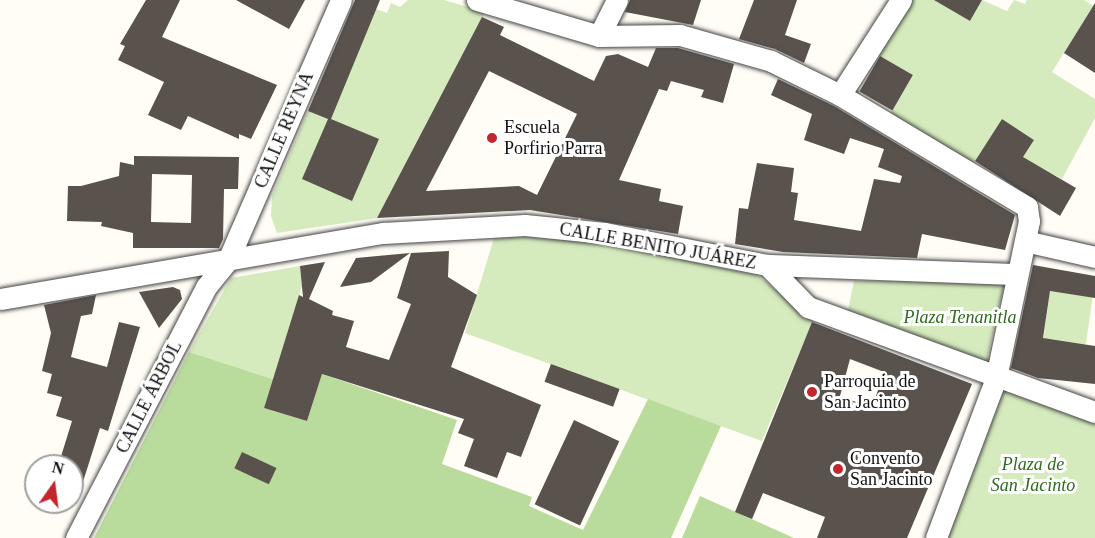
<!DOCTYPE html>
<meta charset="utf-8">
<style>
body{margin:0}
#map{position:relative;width:1095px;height:538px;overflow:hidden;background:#fffdf5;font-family:"Times New Roman",serif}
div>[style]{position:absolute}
.green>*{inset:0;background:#d5ebbd;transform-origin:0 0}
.forest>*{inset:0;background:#b9dc9c}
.building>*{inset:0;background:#5a524d;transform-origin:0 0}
.roads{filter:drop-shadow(0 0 2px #444) drop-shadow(0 0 2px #444)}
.street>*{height:21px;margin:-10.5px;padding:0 10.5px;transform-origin:10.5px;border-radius:10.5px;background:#fff}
.dots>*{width:16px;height:16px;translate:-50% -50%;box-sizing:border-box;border:3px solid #fff;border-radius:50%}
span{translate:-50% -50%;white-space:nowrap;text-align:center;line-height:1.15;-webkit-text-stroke:6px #fff;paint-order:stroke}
.poi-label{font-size:18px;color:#111}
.left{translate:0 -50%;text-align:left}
.street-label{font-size:18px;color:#111}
.park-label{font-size:18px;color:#2f6b1f;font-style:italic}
.north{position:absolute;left:24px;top:454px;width:60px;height:60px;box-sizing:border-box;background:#fff;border:2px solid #a0a0a0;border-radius:50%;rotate:14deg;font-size:16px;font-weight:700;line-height:24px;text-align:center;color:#111}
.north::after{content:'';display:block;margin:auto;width:21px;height:27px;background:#c4262e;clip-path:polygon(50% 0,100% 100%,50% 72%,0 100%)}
</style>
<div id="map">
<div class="green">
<i style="clip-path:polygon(408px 0,444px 0,485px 12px,377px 218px,277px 233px,271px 216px,272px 196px,308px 111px,376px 9px,387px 13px,391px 3px,400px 7px)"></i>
<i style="clip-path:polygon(908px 0,951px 0,947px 7px,970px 21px,982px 0,1007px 11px,1014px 0,1025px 4px,1027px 0,1084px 0,1093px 6px,1052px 72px,1095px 99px,1095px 118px,1062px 179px,1045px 170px,1029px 197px,1005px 184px,1034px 140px,1002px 119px,972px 165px,889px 116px,913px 75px,875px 53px)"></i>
<i style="clip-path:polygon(524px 236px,598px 241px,757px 275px,813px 320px,762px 441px,465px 333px,494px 238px)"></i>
<i style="clip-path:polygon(300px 266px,302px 286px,273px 379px,189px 352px,231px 278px)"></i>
<i style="clip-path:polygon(854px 281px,1005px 282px,985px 367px,848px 310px)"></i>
<i style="left:1050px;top:291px;width:43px;height:48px;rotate:8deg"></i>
<i style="clip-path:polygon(999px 388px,1095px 420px,1095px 538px,943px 538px)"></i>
</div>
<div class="forest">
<i style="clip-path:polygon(189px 352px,273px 379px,264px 408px,307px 421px,322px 374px,457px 420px,442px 464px,532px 497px,529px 506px,583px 530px,648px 399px,721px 426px,671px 538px,94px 538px)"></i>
<i style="clip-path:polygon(700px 496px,794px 538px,682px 538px)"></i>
</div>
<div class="building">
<i style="clip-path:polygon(146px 0,180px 0,162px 37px,277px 85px,251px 139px,239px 134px,239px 139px,188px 116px,181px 130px,148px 115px,164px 82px,118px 60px,125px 46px,120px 44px)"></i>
<i style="clip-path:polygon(236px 0,305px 0,289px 29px)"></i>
<i style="clip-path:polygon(355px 0,380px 0,331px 119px,379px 139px,352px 201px,302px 179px,328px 119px,308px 111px)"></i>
<i style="clip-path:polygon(630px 0,701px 0,693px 25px,625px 12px)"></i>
<i style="clip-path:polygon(754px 0,797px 0,785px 35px,811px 44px,804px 63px,775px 49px,739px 39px)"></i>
<i style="clip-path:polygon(934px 0,982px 0,970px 21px)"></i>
<i style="clip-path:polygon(1095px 3px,1095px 73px,1064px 53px)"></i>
<i style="clip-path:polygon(evenodd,482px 17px,504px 27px,500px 35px,594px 81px,606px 56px,618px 54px,648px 67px,656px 48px,678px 48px,734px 64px,723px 103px,701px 97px,704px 90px,671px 81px,667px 91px,659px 89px,619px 180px,661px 189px,659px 201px,683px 206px,678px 234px,530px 210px,377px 218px,482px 17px,489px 71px,577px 114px,537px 195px,519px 186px,426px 191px,489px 71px)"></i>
<i style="left:880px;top:56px;width:38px;height:41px;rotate:30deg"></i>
<i style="clip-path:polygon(778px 79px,834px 106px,1015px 215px,1005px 250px,922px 234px,917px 258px,783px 252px,735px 244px,739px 208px,748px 209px,757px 163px,794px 168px,791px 192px,798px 193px,794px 220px,861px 231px,874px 179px,900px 183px,902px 176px,878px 167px,884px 149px,850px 138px,844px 154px,804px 140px,812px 114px,771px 95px)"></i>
<i style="clip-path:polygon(1002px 119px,1034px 140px,1023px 157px,1076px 188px,1060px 216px,975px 161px)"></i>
<i style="clip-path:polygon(evenodd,134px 156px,239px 157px,238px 189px,224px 189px,223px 239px,219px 248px,133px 248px,133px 233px,101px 226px,102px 222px,67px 221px,68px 186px,81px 186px,119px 176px,120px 162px,134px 165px,134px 156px,152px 174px,192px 175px,191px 223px,151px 222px,152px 174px)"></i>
<i style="clip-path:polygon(449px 251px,448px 277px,477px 295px,451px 367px,541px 405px,521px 457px,507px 452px,497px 478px,464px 466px,474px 439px,458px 433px,464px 419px,322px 374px,307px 421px,264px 408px,299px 295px,303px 297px,300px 266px,325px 262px,309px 299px,333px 311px,332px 315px,354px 321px,346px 347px,389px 360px,411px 304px,397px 298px,411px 253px)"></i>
<i style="clip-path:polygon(410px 253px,371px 282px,340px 287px,356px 258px)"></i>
<i style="clip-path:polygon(1033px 265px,1095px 276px,1095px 298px,1050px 291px,1043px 338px,1095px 346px,1095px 384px,1038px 378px,1011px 368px)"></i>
<i style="clip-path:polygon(173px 287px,180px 290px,182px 299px,159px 328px,139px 292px)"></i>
<i style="clip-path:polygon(96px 295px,92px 314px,81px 316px,71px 357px,107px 367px,119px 322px,140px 327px,108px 431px,100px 428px,76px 504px,72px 504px,72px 466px,58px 466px,72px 421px,56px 416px,62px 397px,47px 393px,52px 374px,42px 371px,51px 333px,44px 305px)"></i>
<i style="clip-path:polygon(evenodd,812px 322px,972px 384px,907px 538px,817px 538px,825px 517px,763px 493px,752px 519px,735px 512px,812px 322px,850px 359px,884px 372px,872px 408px,840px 396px,850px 359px)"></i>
<i style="left:551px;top:364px;width:73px;height:19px;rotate:20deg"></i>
<i style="left:574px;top:420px;width:50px;height:93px;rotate:25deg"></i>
<i style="left:242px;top:452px;width:38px;height:18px;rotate:25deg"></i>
</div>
<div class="roads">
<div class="street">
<i style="left:477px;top:0;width:127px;rotate:16.4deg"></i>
<i style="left:599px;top:36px;width:81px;rotate:-0.7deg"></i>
<i style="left:680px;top:35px;width:95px;rotate:15.9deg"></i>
<i style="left:771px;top:61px;width:77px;rotate:26.2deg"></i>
<i style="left:840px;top:95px;width:218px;rotate:30.9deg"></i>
<i style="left:1027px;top:207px;width:14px;rotate:82deg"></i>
<i style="left:1029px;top:221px;width:160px;rotate:101.9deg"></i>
<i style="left:996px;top:378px;width:171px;rotate:110.6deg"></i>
<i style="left:599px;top:36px;width:40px;rotate:-63.4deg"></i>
<i style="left:840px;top:95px;width:113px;rotate:-57.3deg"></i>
<i style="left:1025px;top:241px;width:72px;rotate:12.9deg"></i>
<i style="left:767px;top:265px;width:59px;rotate:45.7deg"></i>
<i style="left:808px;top:307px;width:306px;rotate:20.1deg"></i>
<i style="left:0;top:299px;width:389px;rotate:-9.8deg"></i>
<i style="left:383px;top:233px;width:142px;rotate:-3.2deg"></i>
<i style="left:525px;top:225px;width:80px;rotate:5.7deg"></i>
<i style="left:605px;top:233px;width:165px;rotate:11.2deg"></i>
<i style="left:767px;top:265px;width:250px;rotate:2.1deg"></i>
<i style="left:76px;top:538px;width:283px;rotate:-62.6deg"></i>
<i style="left:206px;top:287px;width:35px;rotate:-51deg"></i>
<i style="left:228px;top:260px;width:283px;rotate:-66.5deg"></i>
</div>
</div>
<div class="dots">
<i style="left:492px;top:138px;background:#c4262e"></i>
<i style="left:812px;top:392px;background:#c4262e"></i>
<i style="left:838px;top:469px;background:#c4262e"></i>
</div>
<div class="poi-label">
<span class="left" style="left:504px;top:138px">Escuela<br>Porfirio Parra</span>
<span class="left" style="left:824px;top:392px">Parroquia de<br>San Jacinto</span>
<span class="left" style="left:850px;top:469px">Convento<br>San Jacinto</span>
</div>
<div class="street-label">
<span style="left:284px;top:130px;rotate:-67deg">CALLE REYNA</span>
<span style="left:658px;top:246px;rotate:10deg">CALLE BENITO JUÁREZ</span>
<span style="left:149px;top:397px;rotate:-63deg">CALLE ÁRBOL</span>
</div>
<div class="park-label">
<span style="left:960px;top:317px">Plaza Tenanitla</span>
<span style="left:1033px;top:475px">Plaza de<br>San Jacinto</span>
</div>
<div class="north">N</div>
</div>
